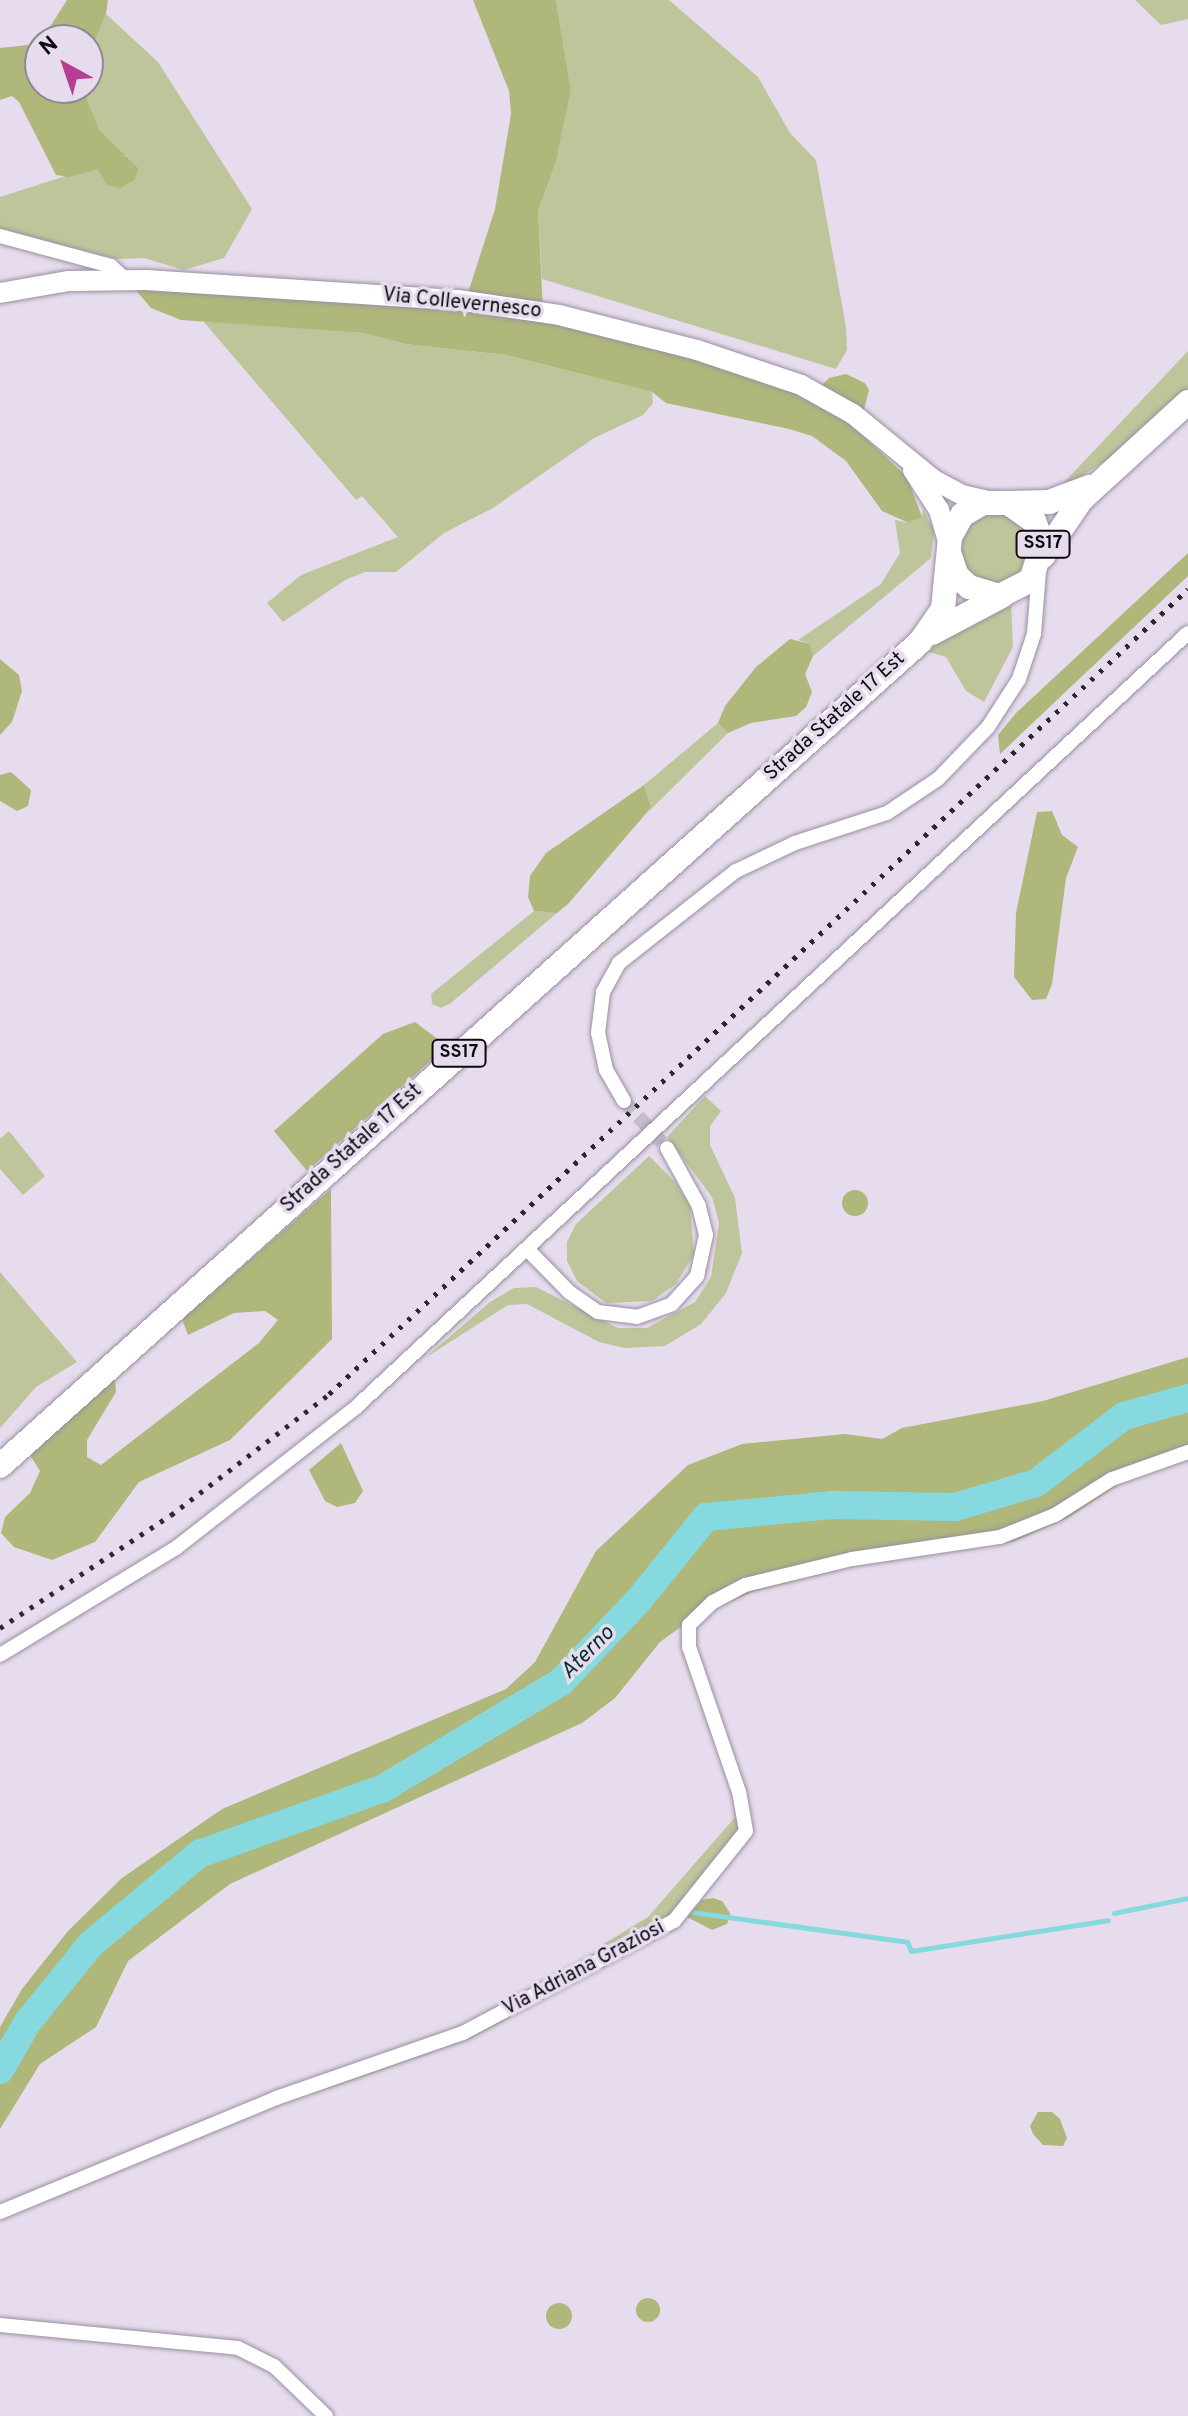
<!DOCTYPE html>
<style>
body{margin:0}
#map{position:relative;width:1188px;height:2416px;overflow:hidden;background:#e7dcee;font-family:Overpass,sans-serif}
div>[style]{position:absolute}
.green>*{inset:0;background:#bfc59a}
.round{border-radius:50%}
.forest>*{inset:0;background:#afb77b}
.stream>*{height:5px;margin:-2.5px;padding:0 2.5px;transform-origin:2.5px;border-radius:2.5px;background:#87d9e0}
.river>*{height:28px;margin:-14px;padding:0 14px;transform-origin:14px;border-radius:14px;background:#87d9e0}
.street-tunnel>*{height:14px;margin-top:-7px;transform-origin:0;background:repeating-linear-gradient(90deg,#c6bccd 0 14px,transparent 0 21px)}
.roads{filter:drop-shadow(0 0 2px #9a8fa0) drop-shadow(0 0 2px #9a8fa0)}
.street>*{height:14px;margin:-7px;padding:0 7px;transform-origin:7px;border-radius:7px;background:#fff}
.secondary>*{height:20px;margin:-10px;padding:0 10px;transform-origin:10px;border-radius:10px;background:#fff}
.primary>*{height:24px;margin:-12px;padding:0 12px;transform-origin:12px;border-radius:12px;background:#fff}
.rail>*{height:5px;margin-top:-2.5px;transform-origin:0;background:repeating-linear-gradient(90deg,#2c272e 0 4px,transparent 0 12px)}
span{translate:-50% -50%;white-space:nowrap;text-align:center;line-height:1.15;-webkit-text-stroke:7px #e7dcee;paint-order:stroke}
.shield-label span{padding:2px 6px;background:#e7dcee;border:2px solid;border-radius:6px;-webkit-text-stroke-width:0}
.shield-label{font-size:18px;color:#0d090f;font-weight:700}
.street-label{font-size:20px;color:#0d090f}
.water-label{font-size:22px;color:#053033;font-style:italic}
.north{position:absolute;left:24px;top:24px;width:80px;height:80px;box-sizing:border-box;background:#e7dcee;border:2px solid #908895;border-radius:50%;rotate:320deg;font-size:22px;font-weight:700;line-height:32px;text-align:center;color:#0d090f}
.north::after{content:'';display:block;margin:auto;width:28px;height:36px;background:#b73e93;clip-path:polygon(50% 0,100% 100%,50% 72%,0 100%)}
</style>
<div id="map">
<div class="green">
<i style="clip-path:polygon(556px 0,669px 0,758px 77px,790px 133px,816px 160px,846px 327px,847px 350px,836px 369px,542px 279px,538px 211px,556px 162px,571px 91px)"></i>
<i style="clip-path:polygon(1135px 0,1188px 0,1188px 19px,1161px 25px)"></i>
<i style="clip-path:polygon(106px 14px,158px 62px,252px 209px,224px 258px,184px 270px,144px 258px,117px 259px,0 230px,0 197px,128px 156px,116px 152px,100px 131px,82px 92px,88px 88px,88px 57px)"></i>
<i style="clip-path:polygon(203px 321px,363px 333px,405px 344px,506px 355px,652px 392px,653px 403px,643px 415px,594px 438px,493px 508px,444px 533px,396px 572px,365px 572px,345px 580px,283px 622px,267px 603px,301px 575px,398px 537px,362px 496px,356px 500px)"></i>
<i style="clip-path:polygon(1188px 351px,1188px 388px,1110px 458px,1054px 493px)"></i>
<i style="clip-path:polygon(923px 509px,934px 531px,931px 558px,813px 656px,810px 644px,798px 640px,881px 584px,900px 553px,895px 520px,909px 523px,922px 517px)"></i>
<i class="round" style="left:960px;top:512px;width:72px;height:72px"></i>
<i style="clip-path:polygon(1011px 601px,1013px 647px,984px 702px,966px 691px,946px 657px,926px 651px,954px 629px)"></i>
<i style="clip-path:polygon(718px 723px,728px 733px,643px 817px,651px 805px,644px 785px)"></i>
<i style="clip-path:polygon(534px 911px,557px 913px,451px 1003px,441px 1008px,432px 1004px,431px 994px)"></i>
<i style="clip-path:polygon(705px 1096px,721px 1111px,710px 1126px,710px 1145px,735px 1198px,742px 1253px,726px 1293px,701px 1324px,665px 1346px,625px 1348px,599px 1342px,527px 1304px,508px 1305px,425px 1358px,490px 1302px,514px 1288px,536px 1287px,618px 1328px,647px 1328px,695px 1302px,711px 1277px,719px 1223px,712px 1197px,667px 1137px)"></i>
<i style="clip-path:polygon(9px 1131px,45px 1176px,23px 1195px,0 1169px,0 1139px)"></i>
<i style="clip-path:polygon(649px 1156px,676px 1183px,690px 1207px,694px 1254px,676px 1284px,652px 1301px,606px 1303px,577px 1281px,567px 1261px,567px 1242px,576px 1224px)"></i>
<i style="clip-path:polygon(0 1272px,77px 1362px,36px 1387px,0 1428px)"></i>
<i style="clip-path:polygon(744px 1807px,747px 1824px,664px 1922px,603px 1955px,600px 1946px,648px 1917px)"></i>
<i style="clip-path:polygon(664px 1934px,472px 2038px,339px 2085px,265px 2106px,479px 2030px)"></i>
</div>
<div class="forest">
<i style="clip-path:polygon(67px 0,108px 0,106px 14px,88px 57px,88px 40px,40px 40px,40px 88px,82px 88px,100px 131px,139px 169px,134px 180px,120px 188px,107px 185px,98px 169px,69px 177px,56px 175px,19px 102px,12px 96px,0 100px,0 48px,28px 45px,48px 30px)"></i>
<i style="clip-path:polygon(473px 0,556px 0,571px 91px,556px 162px,538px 211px,543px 309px,467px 296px,495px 209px,511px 114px,509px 91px)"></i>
<i style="clip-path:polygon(134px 288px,514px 315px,652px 346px,783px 386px,842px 416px,907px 477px,922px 517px,909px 523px,882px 511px,846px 461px,812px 436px,789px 429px,666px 403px,652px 392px,506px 355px,405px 344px,363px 333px,181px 320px,151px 308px)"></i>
<i style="clip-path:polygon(846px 374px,865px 383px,869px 390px,863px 413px,821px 386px,829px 378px)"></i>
<i style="clip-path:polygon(1188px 553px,1188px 576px,1000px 754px,998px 735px,1016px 713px)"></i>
<i style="clip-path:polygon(790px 639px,810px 644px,813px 656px,805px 674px,812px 692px,806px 707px,796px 716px,751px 723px,728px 733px,718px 723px,725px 706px,756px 667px)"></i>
<i style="clip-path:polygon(0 659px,19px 675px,22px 691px,12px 722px,0 735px)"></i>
<i style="clip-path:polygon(11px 772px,31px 790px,28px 806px,17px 811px,0 801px,0 775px)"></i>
<i style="clip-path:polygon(644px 785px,651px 806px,643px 817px,568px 904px,557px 913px,534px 911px,528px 897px,530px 876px,546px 853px)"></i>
<i style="clip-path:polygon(1052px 811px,1062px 835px,1078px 847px,1066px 878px,1052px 984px,1046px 999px,1032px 1000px,1014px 977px,1016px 913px,1037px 812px)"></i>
<i style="clip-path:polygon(415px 1022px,447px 1046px,307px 1171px,274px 1131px,383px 1034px)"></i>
<i style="clip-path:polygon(331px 1189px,332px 1339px,230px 1440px,139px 1482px,95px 1542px,52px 1560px,14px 1547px,1px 1533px,5px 1517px,30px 1493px,40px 1471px,30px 1455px,115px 1377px,116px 1392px,87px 1440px,87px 1457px,101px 1465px,259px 1343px,278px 1320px,265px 1311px,234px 1313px,188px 1335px,182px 1319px)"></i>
<i class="round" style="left:842px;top:1190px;width:26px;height:26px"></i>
<i style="clip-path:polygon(1188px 1357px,1188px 1459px,1121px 1483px,1068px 1518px,1013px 1542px,857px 1565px,755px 1591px,693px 1618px,660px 1642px,615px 1698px,582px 1723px,230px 1884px,128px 1961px,96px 2027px,40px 2064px,0 2129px,0 2027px,22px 1989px,68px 1931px,122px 1878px,222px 1809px,506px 1689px,535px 1662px,596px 1551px,688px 1465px,742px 1444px,845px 1434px,882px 1439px,902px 1428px,1043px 1401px)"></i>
<i style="clip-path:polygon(341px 1443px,363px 1491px,355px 1503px,337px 1507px,325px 1501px,309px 1470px)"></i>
<i style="clip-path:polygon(713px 1898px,722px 1901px,730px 1913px,727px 1924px,712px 1930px,687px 1917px,702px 1900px)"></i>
<i style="clip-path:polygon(1038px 2112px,1052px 2112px,1060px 2119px,1067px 2138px,1063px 2146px,1043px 2145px,1033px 2134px,1030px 2126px)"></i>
<i class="round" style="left:636px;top:2298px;width:24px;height:24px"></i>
<i class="round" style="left:546px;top:2303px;width:26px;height:26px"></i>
</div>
<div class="stream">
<i style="left:692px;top:1912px;width:217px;rotate:7.9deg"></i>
<i style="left:907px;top:1942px;width:10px;rotate:66deg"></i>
<i style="left:911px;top:1951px;width:199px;rotate:-8.9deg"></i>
<i style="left:1114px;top:1913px;width:76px;rotate:-11.5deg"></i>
</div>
<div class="river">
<i style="left:0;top:2070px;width:54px;rotate:-60.1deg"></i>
<i style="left:27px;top:2023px;width:102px;rotate:-51deg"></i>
<i style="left:91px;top:1944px;width:141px;rotate:-39.8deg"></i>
<i style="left:199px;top:1854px;width:194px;rotate:-19.6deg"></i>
<i style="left:382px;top:1789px;width:209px;rotate:-30.9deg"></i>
<i style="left:561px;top:1682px;width:112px;rotate:-46.5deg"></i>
<i style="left:638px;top:1601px;width:108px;rotate:-51deg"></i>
<i style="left:706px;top:1517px;width:127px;rotate:-5.4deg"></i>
<i style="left:832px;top:1505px;width:123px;rotate:0.9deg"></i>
<i style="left:955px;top:1507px;width:84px;rotate:-16.5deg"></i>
<i style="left:1036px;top:1483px;width:111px;rotate:-37.3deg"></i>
<i style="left:1124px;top:1416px;width:66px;rotate:-15.7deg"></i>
</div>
<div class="street-tunnel">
<i style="left:624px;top:1101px;width:64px;rotate:47.5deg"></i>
</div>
<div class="roads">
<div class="street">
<i style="left:0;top:236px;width:115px;rotate:15.1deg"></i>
<i style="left:111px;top:266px;width:19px;rotate:43deg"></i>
<i style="left:624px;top:1101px;width:36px;rotate:-120deg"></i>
<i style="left:606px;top:1070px;width:38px;rotate:-102deg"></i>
<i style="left:598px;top:1033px;width:41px;rotate:-83deg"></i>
<i style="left:603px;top:992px;width:33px;rotate:-61deg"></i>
<i style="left:619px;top:963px;width:149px;rotate:-38.2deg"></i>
<i style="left:736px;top:871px;width:65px;rotate:-25.4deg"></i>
<i style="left:795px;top:843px;width:97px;rotate:-18.1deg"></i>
<i style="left:887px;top:813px;width:61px;rotate:-33.7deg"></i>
<i style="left:938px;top:779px;width:72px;rotate:-46.1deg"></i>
<i style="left:988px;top:727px;width:57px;rotate:-57.1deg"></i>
<i style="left:1019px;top:679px;width:47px;rotate:-71.6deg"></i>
<i style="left:1034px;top:634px;width:63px;rotate:-85.5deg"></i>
<i style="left:528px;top:1250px;width:59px;rotate:45.7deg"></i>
<i style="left:569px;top:1292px;width:35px;rotate:35deg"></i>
<i style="left:598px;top:1312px;width:39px;rotate:7deg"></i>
<i style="left:637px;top:1317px;width:37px;rotate:-20deg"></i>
<i style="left:672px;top:1304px;width:38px;rotate:-48deg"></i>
<i style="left:697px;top:1276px;width:42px;rotate:-77.6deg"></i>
<i style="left:706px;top:1235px;width:30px;rotate:-104deg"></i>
<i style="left:699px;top:1206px;width:66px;rotate:-118.9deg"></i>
<i style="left:0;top:1655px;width:206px;rotate:-31.3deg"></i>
<i style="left:176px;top:1548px;width:226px;rotate:-38deg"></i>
<i style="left:354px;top:1409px;width:1139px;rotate:-42.94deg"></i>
<i style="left:0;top:2212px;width:299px;rotate:-22.4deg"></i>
<i style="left:276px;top:2098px;width:198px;rotate:-19.2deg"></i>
<i style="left:463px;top:2033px;width:239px;rotate:-28deg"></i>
<i style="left:674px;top:1921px;width:115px;rotate:-51.3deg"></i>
<i style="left:746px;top:1831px;width:40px;rotate:-100deg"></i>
<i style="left:739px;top:1792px;width:153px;rotate:-109deg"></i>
<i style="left:689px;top:1647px;width:22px;rotate:-90deg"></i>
<i style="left:689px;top:1625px;width:33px;rotate:-44deg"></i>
<i style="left:713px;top:1602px;width:36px;rotate:-28deg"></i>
<i style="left:745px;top:1585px;width:110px;rotate:-13.7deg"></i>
<i style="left:852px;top:1559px;width:150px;rotate:-8.5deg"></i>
<i style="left:1000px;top:1537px;width:59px;rotate:-21.8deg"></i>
<i style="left:1055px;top:1515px;width:67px;rotate:-32.3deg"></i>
<i style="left:1112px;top:1479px;width:81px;rotate:-19.6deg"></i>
<i style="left:0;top:2325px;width:239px;rotate:5.5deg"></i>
<i style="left:238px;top:2348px;width:40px;rotate:26.6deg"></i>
<i style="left:274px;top:2366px;width:72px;rotate:43.9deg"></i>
</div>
<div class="secondary">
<i style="left:0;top:293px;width:70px;rotate:-9.9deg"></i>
<i style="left:69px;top:281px;width:77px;rotate:-0.7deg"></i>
<i style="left:146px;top:280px;width:313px;rotate:3.7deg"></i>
<i style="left:458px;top:300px;width:102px;rotate:8.4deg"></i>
<i style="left:559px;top:315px;width:142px;rotate:14.2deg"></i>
<i style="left:697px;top:350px;width:110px;rotate:18.6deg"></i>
<i style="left:801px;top:385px;width:60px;rotate:29.1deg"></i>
<i style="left:853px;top:414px;width:104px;rotate:39.2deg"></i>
<i style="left:934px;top:480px;width:32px;rotate:28deg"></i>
<i style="left:962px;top:495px;width:31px;rotate:13deg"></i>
<i style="left:913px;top:470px;width:48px;rotate:57deg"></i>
<i style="left:939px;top:510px;width:36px;rotate:74deg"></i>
</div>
<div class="primary">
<i style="left:1009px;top:503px;width:40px;rotate:-1.4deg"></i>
<i style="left:1049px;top:502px;width:43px;rotate:-20.6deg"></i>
<i style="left:1043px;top:556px;width:68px;rotate:-55.8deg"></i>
<i style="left:1081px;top:500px;width:145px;rotate:-42.5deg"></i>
<i style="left:932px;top:633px;width:79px;rotate:-27.9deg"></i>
<i style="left:0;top:1466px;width:1235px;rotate:-41.85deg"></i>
<i style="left:920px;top:642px;width:40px;rotate:-55.1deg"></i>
<i style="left:943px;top:609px;width:72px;rotate:-84.4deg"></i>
<i style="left:950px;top:537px;width:25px;rotate:-61deg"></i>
<i style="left:962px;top:515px;width:24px;rotate:-30deg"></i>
<i style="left:983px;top:503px;width:25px"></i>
<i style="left:1008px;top:503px;width:32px;rotate:35deg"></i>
<i style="left:1034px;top:521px;width:24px;rotate:68deg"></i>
<i style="left:1043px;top:543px;width:39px;rotate:108deg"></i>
<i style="left:1031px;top:580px;width:36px;rotate:153deg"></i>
<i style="left:999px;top:596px;width:31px;rotate:-163deg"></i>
<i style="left:969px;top:587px;width:16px;rotate:-137deg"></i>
<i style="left:957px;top:576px;width:24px;rotate:-109deg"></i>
</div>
</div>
<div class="rail">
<i style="left:0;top:1628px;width:205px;rotate:-33.5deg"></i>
<i style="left:171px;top:1515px;width:199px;rotate:-37.4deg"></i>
<i style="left:329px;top:1394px;width:1177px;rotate:-43.14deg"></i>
</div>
<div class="shield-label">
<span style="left:1043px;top:544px">SS17</span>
<span style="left:459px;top:1053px">SS17</span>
</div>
<div class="street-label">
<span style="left:462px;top:304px;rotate:6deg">Via Collevernesco</span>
<span style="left:835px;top:717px;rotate:-42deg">Strada Statale 17 Est</span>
<span style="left:352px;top:1149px;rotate:-42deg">Strada Statale 17 Est</span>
<span style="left:584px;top:1969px;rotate:-28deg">Via Adriana Graziosi</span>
</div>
<div class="water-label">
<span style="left:588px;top:1653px;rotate:-45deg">Aterno</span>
</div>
<div class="north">N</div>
</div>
